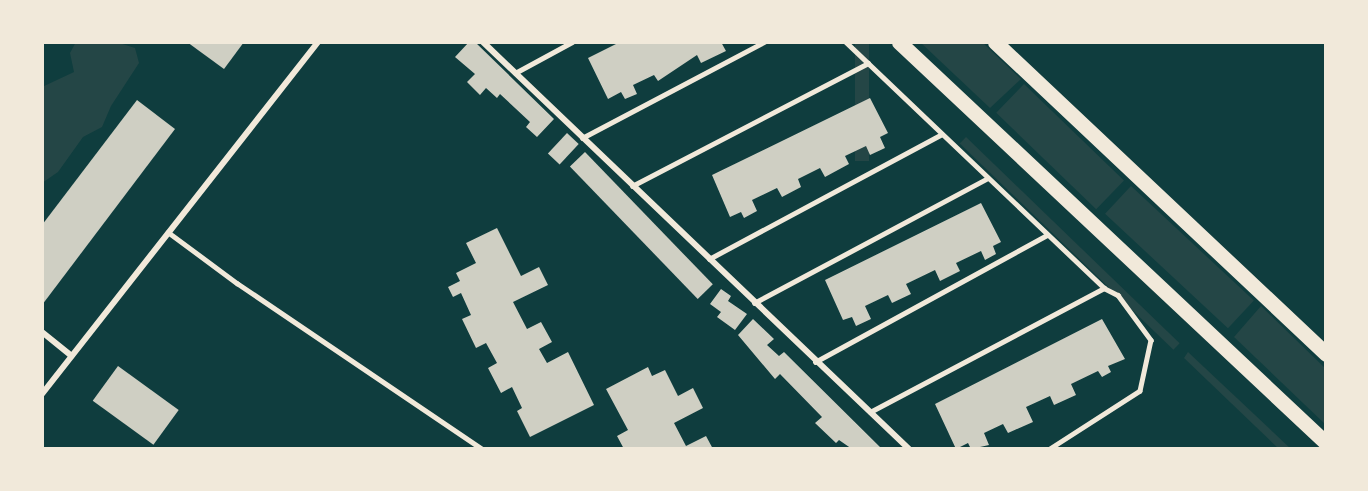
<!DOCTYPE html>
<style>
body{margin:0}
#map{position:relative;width:1368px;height:491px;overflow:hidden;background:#0f3d3e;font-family:Lato,sans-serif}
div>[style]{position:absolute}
.green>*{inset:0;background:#244646;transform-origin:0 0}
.building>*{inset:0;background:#cfcfc3;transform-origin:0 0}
.service>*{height:4.5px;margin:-2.25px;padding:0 2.25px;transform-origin:2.25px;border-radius:2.25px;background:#f1e9da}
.minor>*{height:6px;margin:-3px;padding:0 3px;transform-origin:3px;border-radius:3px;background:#f1e9da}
.primary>*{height:15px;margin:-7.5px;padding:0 7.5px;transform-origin:7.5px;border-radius:7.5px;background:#f1e9da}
span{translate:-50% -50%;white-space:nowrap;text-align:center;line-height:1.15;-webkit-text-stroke:6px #f1e9da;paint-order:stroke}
.frame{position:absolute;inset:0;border:44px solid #f1e9da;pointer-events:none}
</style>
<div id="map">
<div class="green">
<i style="clip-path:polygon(76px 42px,116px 42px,135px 48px,139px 63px,111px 106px,102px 127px,83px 137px,58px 172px,42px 183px,42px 87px,74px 72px,70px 53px)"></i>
<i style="left:855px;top:42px;width:14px;height:119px"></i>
<i style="clip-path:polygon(920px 42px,982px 42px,1021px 79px,990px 108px)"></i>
<i style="left:1024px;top:84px;width:139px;height:40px;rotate:44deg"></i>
<i style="left:966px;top:137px;width:297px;height:9px;rotate:44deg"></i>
<i style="left:1131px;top:186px;width:168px;height:38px;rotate:43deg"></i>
<i style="clip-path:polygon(1261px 306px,1326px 369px,1326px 425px,1234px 337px)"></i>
<i style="clip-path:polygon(1188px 352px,1291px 449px,1279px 449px,1184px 358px)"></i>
</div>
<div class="building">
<i style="clip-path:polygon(187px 42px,244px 42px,224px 69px)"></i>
<i style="clip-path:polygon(469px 42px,475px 42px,554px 119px,537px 137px,526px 127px,530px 122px,500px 94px,497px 98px,486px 88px,480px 95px,467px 82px,475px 74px,455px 57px)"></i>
<i style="clip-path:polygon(620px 42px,721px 42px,726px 51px,701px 63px,697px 55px,658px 81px,654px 75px,633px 85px,637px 94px,625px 99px,621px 92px,608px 99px,588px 58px)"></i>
<i style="clip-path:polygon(870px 98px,888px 133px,880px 137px,885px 148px,870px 155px,866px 146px,845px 156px,849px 164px,825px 177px,820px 168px,798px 179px,801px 187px,782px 197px,777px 188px,752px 200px,757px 211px,744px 218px,741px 212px,730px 217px,712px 175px)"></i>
<i style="clip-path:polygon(137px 100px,175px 129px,42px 305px,42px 225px)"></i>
<i style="left:567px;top:133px;width:16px;height:28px;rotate:43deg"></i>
<i style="left:585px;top:152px;width:184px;height:21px;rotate:46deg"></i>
<i style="clip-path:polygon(981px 203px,1001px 242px,993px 246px,996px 254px,985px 260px,981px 251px,956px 263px,960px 271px,940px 281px,935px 270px,906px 284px,911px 294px,892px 303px,888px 295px,865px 306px,871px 319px,856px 326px,852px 317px,843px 320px,825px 280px)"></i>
<i style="clip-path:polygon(497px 228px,521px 276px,539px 267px,548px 285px,513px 302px,527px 329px,541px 322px,552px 342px,539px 349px,547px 363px,568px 352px,594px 405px,530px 437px,517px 411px,522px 408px,512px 387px,501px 393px,488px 368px,497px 363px,486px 343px,476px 348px,462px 319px,471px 315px,461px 293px,453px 297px,448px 287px,460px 281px,456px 273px,476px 263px,466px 243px)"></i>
<i style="clip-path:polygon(721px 289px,731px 296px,728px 301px,747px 314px,735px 330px,717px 317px,721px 312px,710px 304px)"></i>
<i style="clip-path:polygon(753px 319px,774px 339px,767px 345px,779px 356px,784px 352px,882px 449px,852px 449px,839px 440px,836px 443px,815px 423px,822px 417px,780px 374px,775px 379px,738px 335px)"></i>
<i style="clip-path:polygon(1102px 319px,1125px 359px,1108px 366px,1111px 372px,1102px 377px,1098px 371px,1071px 384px,1076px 395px,1054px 405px,1050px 396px,1026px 407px,1033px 422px,1008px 433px,1003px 424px,984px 433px,989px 445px,971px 449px,968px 443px,956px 449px,935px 404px)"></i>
<i style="left:118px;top:366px;width:75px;height:43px;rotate:36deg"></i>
<i style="clip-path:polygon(648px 367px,652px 376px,665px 370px,678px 396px,693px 388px,703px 408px,674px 423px,686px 446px,706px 436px,713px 449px,624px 449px,617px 436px,628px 430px,606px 389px)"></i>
</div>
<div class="service">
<i style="left:846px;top:42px;width:356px;rotate:43.6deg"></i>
<i style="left:515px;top:73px;width:65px;rotate:-28.5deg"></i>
<i style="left:582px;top:138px;width:206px;rotate:-27.8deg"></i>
<i style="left:632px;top:186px;width:266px;rotate:-27.5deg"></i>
<i style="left:168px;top:232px;width:86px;rotate:36.5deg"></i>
<i style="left:237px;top:283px;width:296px;rotate:34.1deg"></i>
<i style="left:709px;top:259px;width:264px;rotate:-28.2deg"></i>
<i style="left:754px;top:303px;width:265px;rotate:-28.1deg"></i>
<i style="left:815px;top:362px;width:264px;rotate:-28.7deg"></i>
<i style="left:870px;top:412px;width:265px;rotate:-27.9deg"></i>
<i style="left:1104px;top:288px;width:16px;rotate:27deg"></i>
<i style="left:1118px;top:295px;width:56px;rotate:53.7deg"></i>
<i style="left:1151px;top:340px;width:52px;rotate:102.2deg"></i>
<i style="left:1140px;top:391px;width:107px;rotate:147.2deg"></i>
</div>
<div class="minor">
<i style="left:483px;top:42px;width:589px;rotate:43.69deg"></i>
<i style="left:42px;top:332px;width:38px;rotate:39deg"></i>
<i style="left:42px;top:394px;width:447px;rotate:-51.9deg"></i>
</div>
<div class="primary">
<i style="left:899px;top:42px;width:586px;rotate:43.2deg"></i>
<i style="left:995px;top:42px;width:455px;rotate:43.3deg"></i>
</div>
<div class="frame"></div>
</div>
